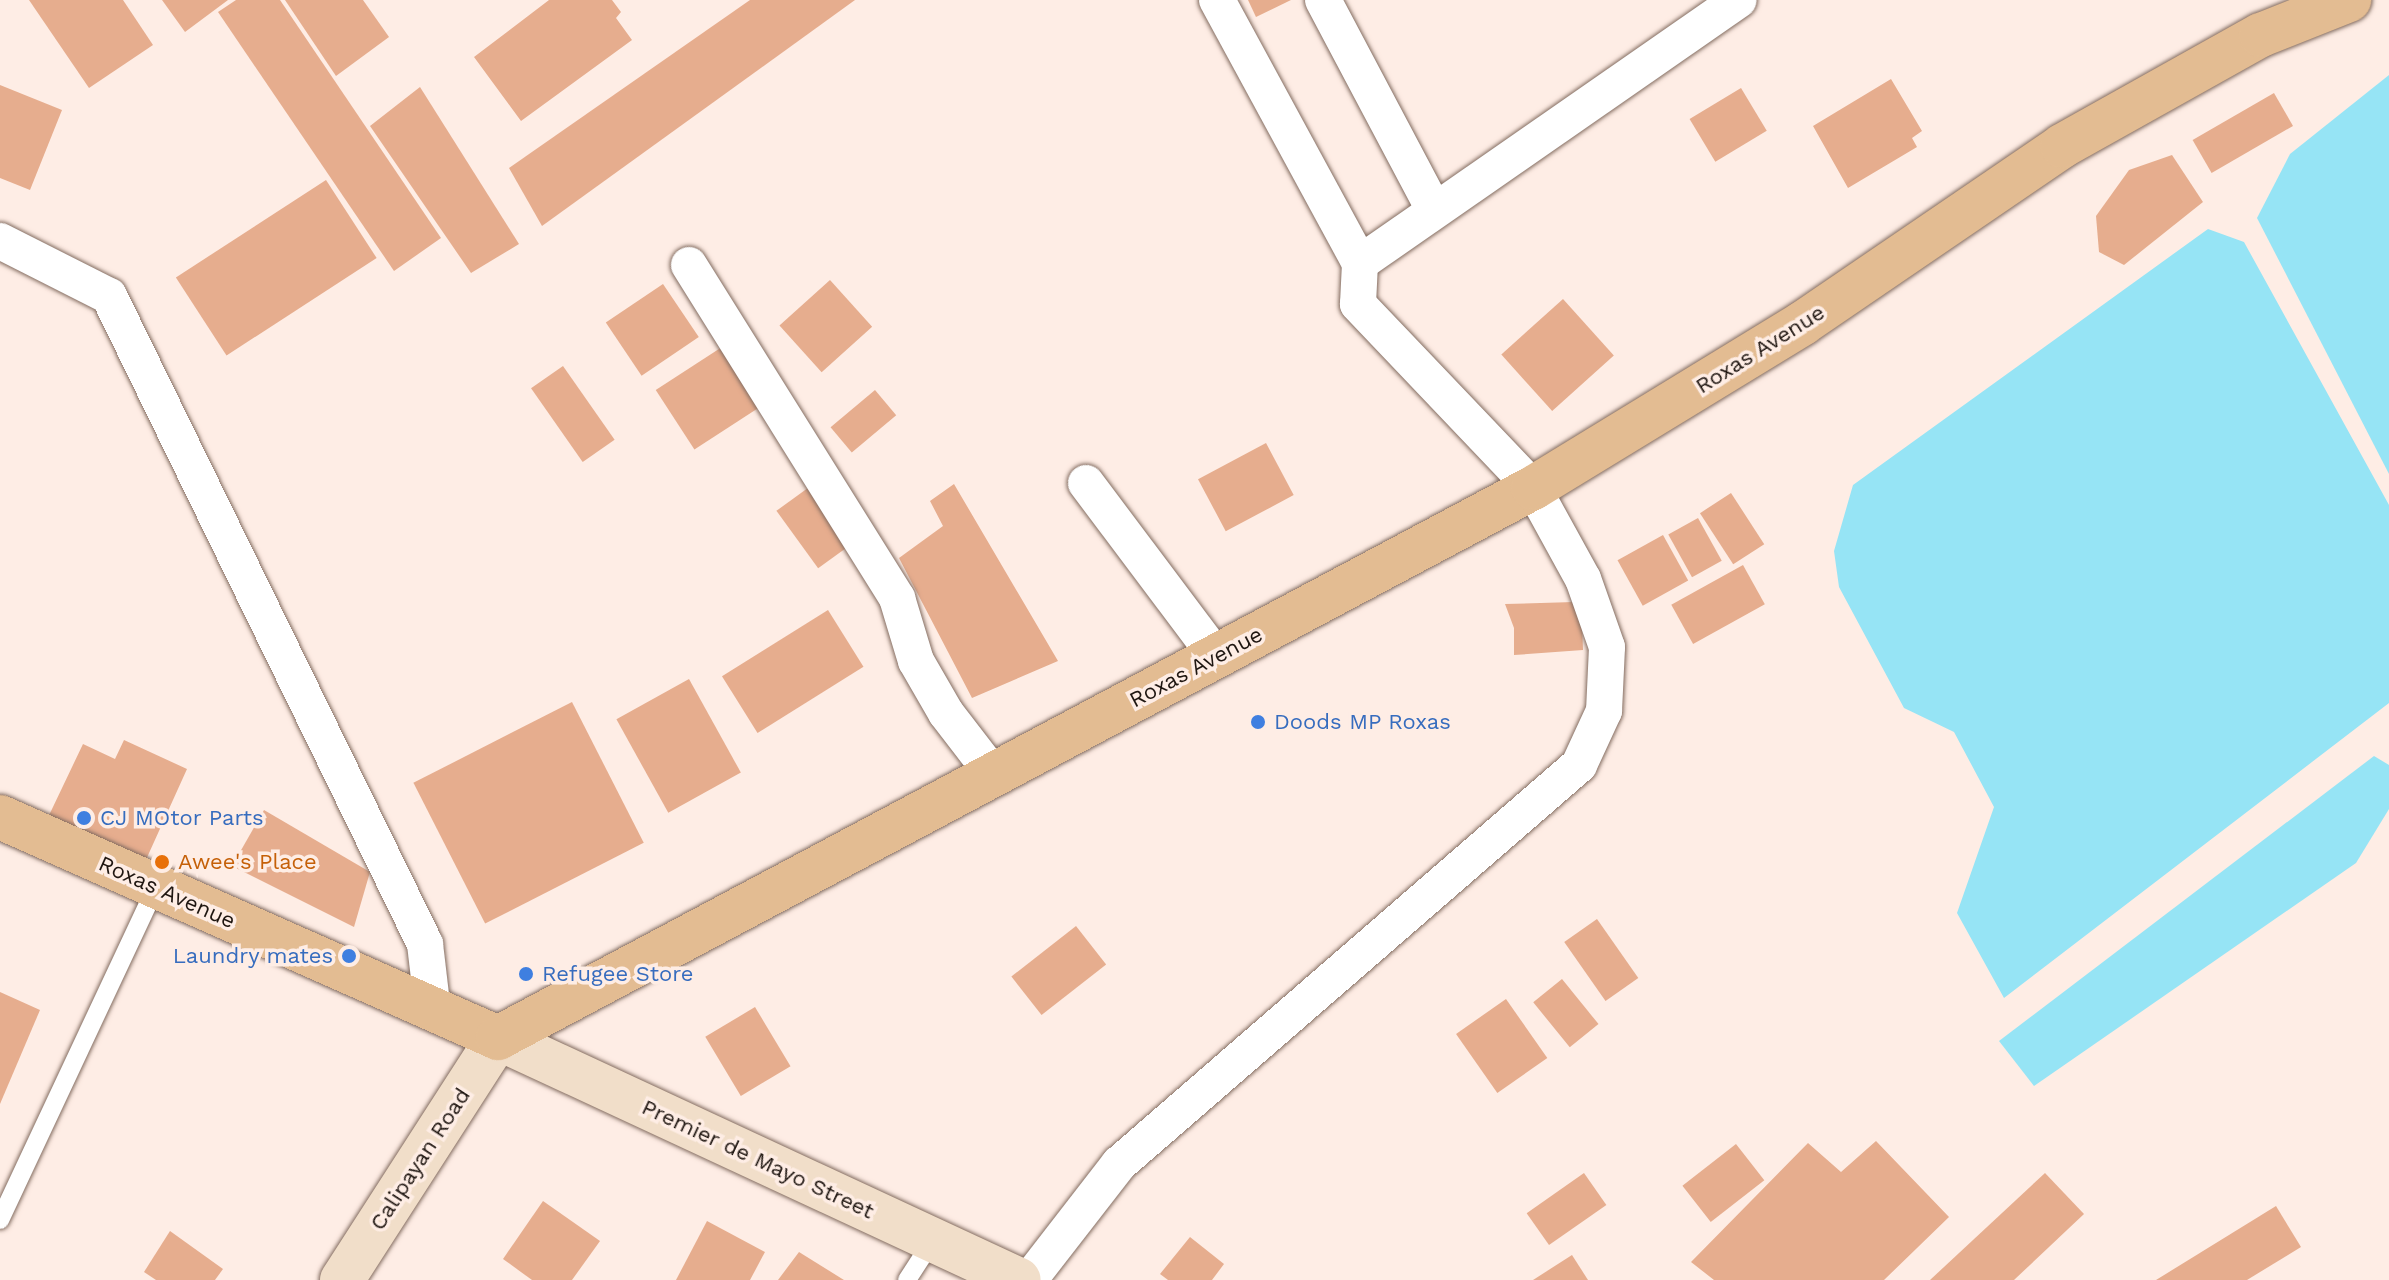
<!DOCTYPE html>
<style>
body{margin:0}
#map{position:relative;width:2389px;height:1280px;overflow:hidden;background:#feede5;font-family:"Work Sans",sans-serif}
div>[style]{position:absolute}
.water>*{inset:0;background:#96e4f5}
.building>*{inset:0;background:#e6ad8e;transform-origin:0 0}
.roads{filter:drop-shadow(0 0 2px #836c60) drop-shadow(0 0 2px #836c60)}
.service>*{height:18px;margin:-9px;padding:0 9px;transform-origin:9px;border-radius:9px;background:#fff}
.minor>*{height:36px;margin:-18px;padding:0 18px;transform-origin:18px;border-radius:18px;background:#fff}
.secondary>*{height:44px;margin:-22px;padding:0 22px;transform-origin:22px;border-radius:22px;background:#f1dec9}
.primary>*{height:44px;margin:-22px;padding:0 22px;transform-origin:22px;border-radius:22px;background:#e3bc92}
.dots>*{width:22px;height:22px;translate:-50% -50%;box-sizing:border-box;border:4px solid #feede5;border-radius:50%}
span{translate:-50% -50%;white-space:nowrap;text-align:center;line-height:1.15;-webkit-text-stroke:7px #feede5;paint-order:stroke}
.street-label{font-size:22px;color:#1f1611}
.shop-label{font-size:22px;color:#366cbe}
.left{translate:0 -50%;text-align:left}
.right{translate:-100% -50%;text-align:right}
.food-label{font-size:22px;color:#c56008}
</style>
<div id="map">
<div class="water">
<i style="clip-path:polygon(2389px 75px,2389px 474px,2257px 218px,2290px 154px)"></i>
<i style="clip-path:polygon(2208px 229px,2244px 242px,2389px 505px,2389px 703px,2004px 998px,1957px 913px,1994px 807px,1954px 732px,1904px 708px,1839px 587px,1834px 551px,1853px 485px)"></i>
<i style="clip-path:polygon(2374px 756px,2389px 765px,2389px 809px,2356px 863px,2034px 1086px,1999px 1041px)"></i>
</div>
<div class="building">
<i style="clip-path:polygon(29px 0,123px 0,153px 45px,89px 88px)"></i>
<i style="clip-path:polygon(162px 0,228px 0,185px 32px)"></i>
<i style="clip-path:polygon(236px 0,280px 0,441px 238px,394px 271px,218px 12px)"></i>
<i style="clip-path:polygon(285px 0,363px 0,389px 37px,336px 76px)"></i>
<i style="clip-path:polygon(549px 0,612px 0,621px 12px,616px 18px,632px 40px,521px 121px,474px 57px)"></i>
<i style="clip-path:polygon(750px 0,855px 0,542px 226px,509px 168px)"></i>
<i style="clip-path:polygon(1248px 0,1291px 0,1256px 17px)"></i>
<i style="clip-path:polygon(1891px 79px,1922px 131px,1912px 138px,1917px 147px,1848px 188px,1813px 126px)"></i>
<i style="clip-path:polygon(0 85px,62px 110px,30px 190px,0 178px)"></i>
<i style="clip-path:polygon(420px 87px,519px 244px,471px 273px,370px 126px)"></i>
<i style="left:1741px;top:88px;width:50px;height:60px;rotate:59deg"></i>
<i style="left:2274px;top:93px;width:38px;height:94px;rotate:60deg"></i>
<i style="clip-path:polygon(2172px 155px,2203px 202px,2124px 265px,2099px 252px,2096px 216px,2129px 170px)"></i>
<i style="left:326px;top:180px;width:93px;height:179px;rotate:57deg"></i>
<i style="left:830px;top:280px;width:63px;height:68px;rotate:48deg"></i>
<i style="left:663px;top:284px;width:64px;height:69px;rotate:56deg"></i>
<i style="left:1563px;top:299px;width:76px;height:83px;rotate:48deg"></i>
<i style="left:722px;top:347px;width:71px;height:79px;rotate:57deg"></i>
<i style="left:563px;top:366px;width:90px;height:39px;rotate:55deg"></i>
<i style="left:875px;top:390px;width:33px;height:58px;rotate:50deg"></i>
<i style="left:1266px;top:443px;width:59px;height:77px;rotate:62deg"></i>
<i style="clip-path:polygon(954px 484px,1058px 661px,972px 698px,899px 558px,943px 526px,930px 501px)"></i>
<i style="left:812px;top:485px;width:71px;height:44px;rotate:54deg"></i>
<i style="left:1731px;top:493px;width:61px;height:37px;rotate:57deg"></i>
<i style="left:1698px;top:518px;width:49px;height:34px;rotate:61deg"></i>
<i style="left:1663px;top:535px;width:52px;height:52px;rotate:61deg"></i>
<i style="left:1743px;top:565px;width:45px;height:82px;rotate:61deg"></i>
<i style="clip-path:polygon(1574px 602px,1582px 624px,1583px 650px,1514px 655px,1514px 628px,1505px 604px)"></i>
<i style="left:828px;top:610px;width:67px;height:125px;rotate:58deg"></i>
<i style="left:689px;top:679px;width:107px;height:83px;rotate:61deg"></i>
<i style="left:572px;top:702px;width:158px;height:178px;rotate:63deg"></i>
<i style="clip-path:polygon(124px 740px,187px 769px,140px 873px,42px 830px,83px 744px,115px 759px)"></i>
<i style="clip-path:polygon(264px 810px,370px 872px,354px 927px,232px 866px)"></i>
<i style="left:1597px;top:919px;width:72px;height:40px;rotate:55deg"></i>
<i style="left:1076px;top:926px;width:49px;height:82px;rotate:52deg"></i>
<i style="left:1562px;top:979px;width:58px;height:37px;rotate:51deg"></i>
<i style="clip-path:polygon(0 992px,40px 1010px,0 1104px)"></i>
<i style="left:1506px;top:999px;width:72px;height:61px;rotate:55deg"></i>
<i style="left:755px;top:1007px;width:69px;height:58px;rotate:59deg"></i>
<i style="clip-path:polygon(1876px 1141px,1949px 1217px,1884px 1280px,1714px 1280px,1691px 1262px,1808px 1143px,1841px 1172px)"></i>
<i style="left:1736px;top:1144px;width:46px;height:68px;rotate:52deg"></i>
<i style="left:1584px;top:1173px;width:39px;height:70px;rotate:55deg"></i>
<i style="clip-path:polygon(2045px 1173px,2084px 1214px,2014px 1280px,1930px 1280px)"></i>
<i style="clip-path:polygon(543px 1201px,600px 1241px,572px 1280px,532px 1280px,503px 1259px)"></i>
<i style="clip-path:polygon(2276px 1206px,2301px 1247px,2247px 1280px,2156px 1280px)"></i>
<i style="clip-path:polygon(707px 1221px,765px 1252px,750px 1280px,676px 1280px)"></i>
<i style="clip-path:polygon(170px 1231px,223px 1269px,215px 1280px,156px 1280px,144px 1272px)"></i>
<i style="clip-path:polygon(1190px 1237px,1224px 1264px,1212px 1280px,1168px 1280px,1160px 1274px)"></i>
<i style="clip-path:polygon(799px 1252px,844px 1280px,778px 1280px)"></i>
<i style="clip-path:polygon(1572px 1255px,1588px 1280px,1533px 1280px)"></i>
</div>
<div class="roads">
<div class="service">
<i style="left:0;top:1220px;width:368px;rotate:-64.9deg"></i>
<i style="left:907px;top:1280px;width:48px;rotate:-57deg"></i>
</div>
<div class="minor">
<i style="left:1217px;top:0;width:299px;rotate:61.5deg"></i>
<i style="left:1323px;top:0;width:238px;rotate:62.1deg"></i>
<i style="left:0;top:241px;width:122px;rotate:26.8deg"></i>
<i style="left:109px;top:296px;width:721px;rotate:64deg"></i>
<i style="left:425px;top:944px;width:68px;rotate:83.3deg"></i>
<i style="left:689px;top:265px;width:393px;rotate:58deg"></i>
<i style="left:897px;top:598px;width:66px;rotate:73.2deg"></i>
<i style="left:916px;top:661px;width:60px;rotate:60deg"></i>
<i style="left:946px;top:713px;width:77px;rotate:52.4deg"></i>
<i style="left:1086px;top:483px;width:216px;rotate:53.1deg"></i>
<i style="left:1029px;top:1280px;width:147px;rotate:-52.2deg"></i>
<i style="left:1119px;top:1164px;width:609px;rotate:-40.94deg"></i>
<i style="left:1579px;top:765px;width:60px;rotate:-65.2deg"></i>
<i style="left:1604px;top:711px;width:64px;rotate:-87.3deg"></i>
<i style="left:1607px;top:647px;width:72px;rotate:-109.4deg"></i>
<i style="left:1583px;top:579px;width:104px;rotate:-118.8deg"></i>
<i style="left:1533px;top:488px;width:254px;rotate:-133.6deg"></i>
<i style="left:1358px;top:304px;width:41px;rotate:-87.2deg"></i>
<i style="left:1360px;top:263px;width:461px;rotate:-34.8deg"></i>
</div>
<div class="secondary">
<i style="left:342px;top:1280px;width:288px;rotate:-57.2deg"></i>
<i style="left:498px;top:1038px;width:574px;rotate:24.91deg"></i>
</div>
<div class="primary">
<i style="left:0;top:817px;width:545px;rotate:23.93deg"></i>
<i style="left:498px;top:1038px;width:1172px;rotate:-27.99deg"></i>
<i style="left:1533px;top:488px;width:316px;rotate:-31.4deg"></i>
<i style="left:1803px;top:323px;width:314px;rotate:-34.3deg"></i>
<i style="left:2062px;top:146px;width:228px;rotate:-29.2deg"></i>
<i style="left:2261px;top:35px;width:95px;rotate:-21.7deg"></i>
</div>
</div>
<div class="dots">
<i style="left:1258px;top:722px;background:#3f7fe0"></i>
<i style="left:84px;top:818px;background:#3f7fe0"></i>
<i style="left:162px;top:862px;background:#e8710a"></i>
<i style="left:349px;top:956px;background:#3f7fe0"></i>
<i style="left:526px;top:974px;background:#3f7fe0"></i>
</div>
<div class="street-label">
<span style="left:1760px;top:349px;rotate:-32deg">Roxas Avenue</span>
<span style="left:1196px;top:667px;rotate:-28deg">Roxas Avenue</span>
<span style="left:167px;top:892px;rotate:24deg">Roxas Avenue</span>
<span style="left:420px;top:1159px;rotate:-57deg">Calipayan Road</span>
<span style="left:758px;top:1159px;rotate:25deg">Premier de Mayo Street</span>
</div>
<div class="shop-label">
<span class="left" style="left:1274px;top:722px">Doods MP Roxas</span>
<span class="left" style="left:100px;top:818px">CJ MOtor Parts</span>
<span class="right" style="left:333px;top:956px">Laundry mates</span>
<span class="left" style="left:542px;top:974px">Refugee Store</span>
</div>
<div class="food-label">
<span class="left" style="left:178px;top:862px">Awee's Place</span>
</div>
</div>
